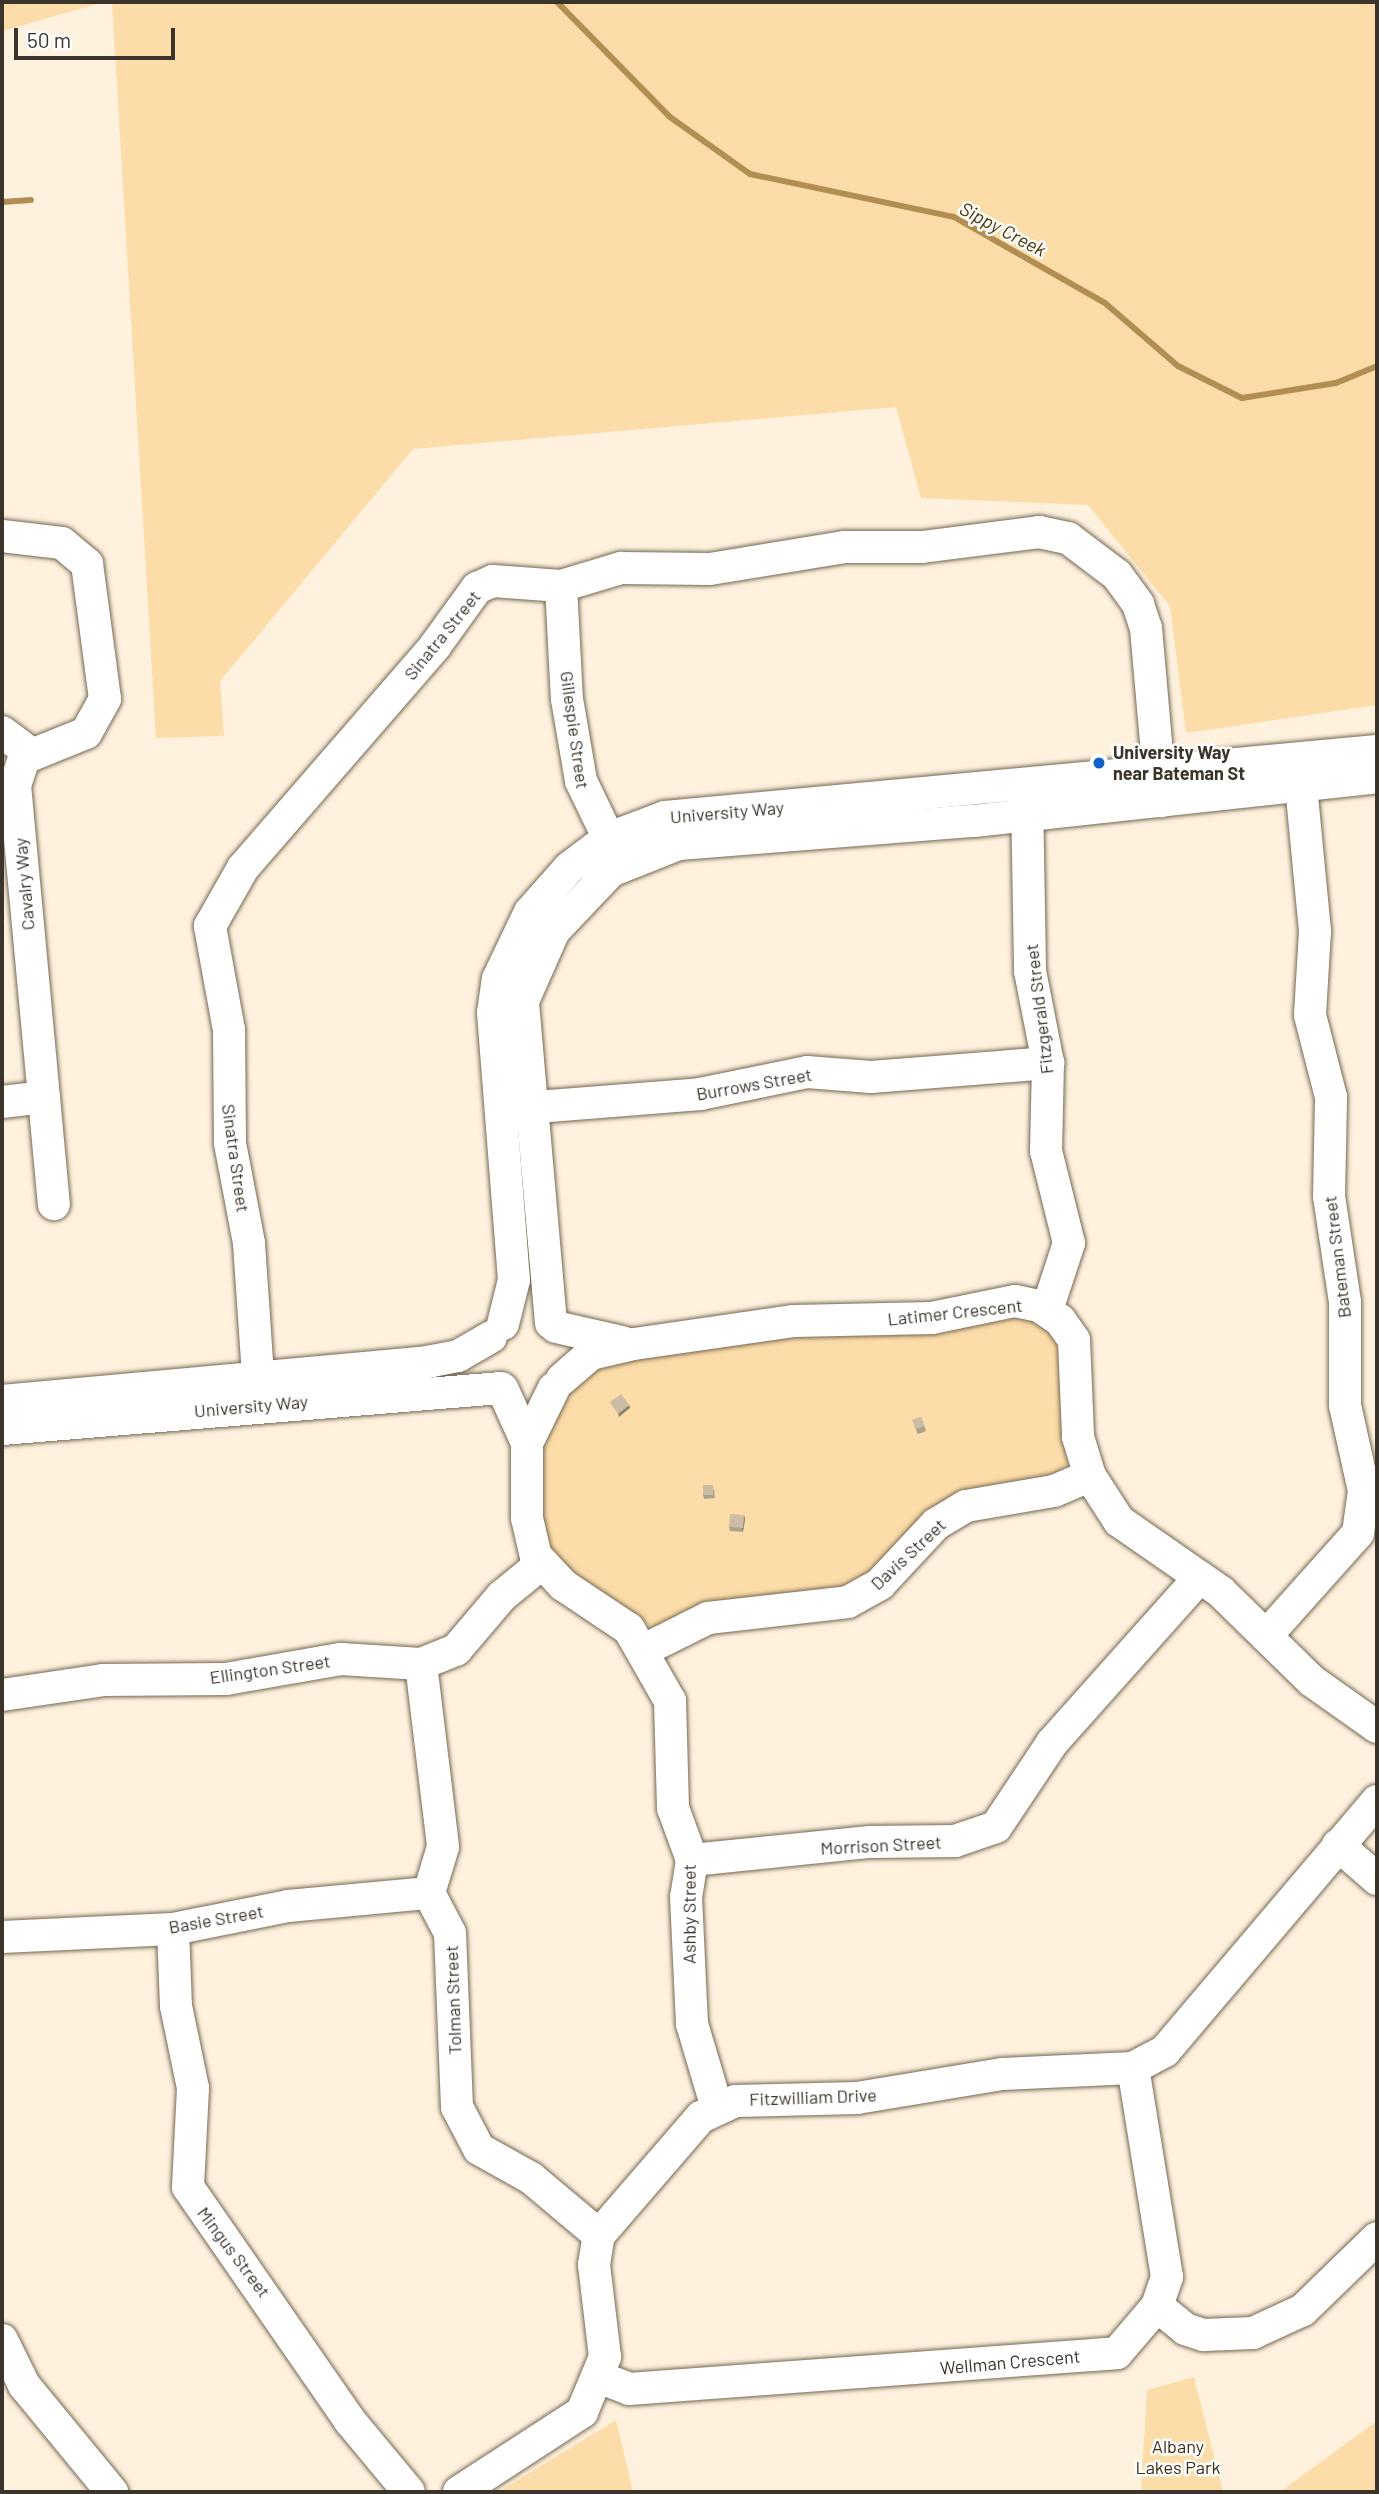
<!DOCTYPE html>
<style>
body{margin:0}
#map{position:relative;width:1379px;height:2494px;overflow:hidden;background:#fef1de;font-family:Barlow,sans-serif}
div>[style]{position:absolute}
.green>*{inset:0;background:#fcdca8}
.stream>*{height:6px;margin:-3px;padding:0 3px;transform-origin:3px;border-radius:3px;background:#b38e52}
.roads{filter:drop-shadow(0 0 2px #756852) drop-shadow(0 0 2px #756852)}
.minor>*{height:32px;margin:-16px;padding:0 16px;transform-origin:16px;border-radius:16px;background:#fff}
.wall>*{inset:0;background:#afa28d;transform-origin:0 0}
.shaded-wall>*{inset:0;background:#8e8473}
.building>*{inset:0;background:#cbbca4;transform-origin:0 0}
.dots>*{width:19px;height:19px;translate:-50% -50%;box-sizing:border-box;border:4px solid #fff;border-radius:50%}
span{translate:-50% -50%;white-space:nowrap;text-align:center;line-height:1.15;-webkit-text-stroke:5px #fff;paint-order:stroke}
.street-label{font-size:18px;color:#3a342b}
.poi-label{font-size:18px;color:#3a342b;font-weight:700}
.left{translate:0 -50%;text-align:left}
.park-label{font-size:18px;color:#3e2e12}
.water-label{font-size:19px;color:#4d3400;font-style:italic}
.frame{position:absolute;inset:0;border:4px solid #3a342b;pointer-events:none}
.scale{position:absolute;left:14px;top:28px;width:161px;height:32px;box-sizing:border-box;border:4px solid #3a342b;border-top:0;padding-left:9px;font-size:21px;line-height:24px;white-space:nowrap;color:#3a342b;-webkit-text-stroke:5px #fff;paint-order:stroke}
</style>
<div id="map">
<div class="green">
<i style="clip-path:polygon(2px 2px,104px 2px,2px 31px)"></i>
<i style="clip-path:polygon(112px 2px,1377px 2px,1377px 705px,1186px 733px,1170px 606px,1088px 505px,921px 498px,896px 407px,413px 449px,220px 681px,224px 736px,156px 738px)"></i>
<i style="clip-path:polygon(1030px 1315px,1060px 1336px,1070px 1458px,1064px 1470px,860px 1585px,654px 1628px,572px 1579px,545px 1552px,536px 1448px,553px 1407px,583px 1368px,770px 1333px)"></i>
<i style="clip-path:polygon(1194px 2377px,1223px 2492px,1141px 2492px,1147px 2390px)"></i>
<i style="clip-path:polygon(616px 2420px,633px 2492px,498px 2492px)"></i>
<i style="clip-path:polygon(1377px 2421px,1377px 2492px,1267px 2492px,1281px 2491px)"></i>
</div>
<div class="stream">
<i style="left:557px;top:2px;width:161px;rotate:45.5deg"></i>
<i style="left:670px;top:117px;width:98px;rotate:35.5deg"></i>
<i style="left:750px;top:174px;width:208px;rotate:11.9deg"></i>
<i style="left:954px;top:217px;width:174px;rotate:29.7deg"></i>
<i style="left:1105px;top:303px;width:96px;rotate:40.8deg"></i>
<i style="left:1178px;top:366px;width:72px;rotate:26.6deg"></i>
<i style="left:1242px;top:398px;width:95px;rotate:-9.1deg"></i>
<i style="left:1336px;top:383px;width:44px;rotate:-22.5deg"></i>
<i style="left:2px;top:202px;width:29px;rotate:-4deg"></i>
</div>
<div class="roads">
<div class="minor">
<i style="left:2px;top:536px;width:60px;rotate:6.7deg"></i>
<i style="left:62px;top:543px;width:33px;rotate:40deg"></i>
<i style="left:87px;top:564px;width:136px;rotate:82.4deg"></i>
<i style="left:105px;top:699px;width:39px;rotate:119deg"></i>
<i style="left:86px;top:733px;width:67px;rotate:158deg"></i>
<i style="left:24px;top:758px;width:28px;rotate:108deg"></i>
<i style="left:15px;top:785px;width:421px;rotate:84.7deg"></i>
<i style="left:561px;top:586px;width:113px;rotate:87deg"></i>
<i style="left:567px;top:699px;width:83px;rotate:80.3deg"></i>
<i style="left:581px;top:781px;width:85px;rotate:64.3deg"></i>
<i style="left:2px;top:732px;width:35px;rotate:37deg"></i>
<i style="left:1027px;top:796px;width:175px;rotate:89deg"></i>
<i style="left:1030px;top:971px;width:94px;rotate:78.9deg"></i>
<i style="left:1048px;top:1063px;width:88px;rotate:91.3deg"></i>
<i style="left:1046px;top:1151px;width:95px;rotate:76deg"></i>
<i style="left:1069px;top:1243px;width:71px;rotate:108.2deg"></i>
<i style="left:2px;top:1102px;width:42px;rotate:-6.8deg"></i>
<i style="left:511px;top:1109px;width:190px;rotate:-4.5deg"></i>
<i style="left:700px;top:1094px;width:109px;rotate:-11.6deg"></i>
<i style="left:807px;top:1072px;width:64px;rotate:4.5deg"></i>
<i style="left:871px;top:1077px;width:178px;rotate:-4.5deg"></i>
<i style="left:551px;top:1323px;width:323px;rotate:-95deg"></i>
<i style="left:523px;top:1001px;width:77px;rotate:-66.1deg"></i>
<i style="left:554px;top:931px;width:83px;rotate:-46.5deg"></i>
<i style="left:611px;top:871px;width:73px;rotate:-21.7deg"></i>
<i style="left:679px;top:844px;width:296px;rotate:-4.5deg"></i>
<i style="left:974px;top:821px;width:405px;rotate:-6.2deg"></i>
<i style="left:503px;top:1324px;width:45px;rotate:-76deg"></i>
<i style="left:514px;top:1280px;width:268px;rotate:-94.5deg"></i>
<i style="left:493px;top:1013px;width:34px;rotate:-82deg"></i>
<i style="left:498px;top:979px;width:74px;rotate:-64.5deg"></i>
<i style="left:530px;top:912px;width:59px;rotate:-48.4deg"></i>
<i style="left:569px;top:868px;width:48px;rotate:-37.3deg"></i>
<i style="left:607px;top:839px;width:62px;rotate:-20.8deg"></i>
<i style="left:665px;top:817px;width:715px;rotate:-5.3deg"></i>
<i style="left:556px;top:1327px;width:68px;rotate:12.8deg"></i>
<i style="left:562px;top:1379px;width:38px;rotate:-41deg"></i>
<i style="left:591px;top:1354px;width:44px;rotate:-13.1deg"></i>
<i style="left:634px;top:1344px;width:162px;rotate:-8.2deg"></i>
<i style="left:794px;top:1321px;width:138px;rotate:-1.2deg"></i>
<i style="left:932px;top:1318px;width:85px;rotate:-11.6deg"></i>
<i style="left:1015px;top:1301px;width:25px;rotate:12deg"></i>
<i style="left:1039px;top:1306px;width:25px;rotate:34deg"></i>
<i style="left:1060px;top:1320px;width:24px;rotate:55deg"></i>
<i style="left:1074px;top:1340px;width:97px;rotate:87.6deg"></i>
<i style="left:1078px;top:1437px;width:41px;rotate:72.9deg"></i>
<i style="left:1090px;top:1476px;width:54px;rotate:57.2deg"></i>
<i style="left:1119px;top:1521px;width:124px;rotate:34.8deg"></i>
<i style="left:1221px;top:1592px;width:127px;rotate:44.4deg"></i>
<i style="left:1312px;top:1681px;width:80px;rotate:35.3deg"></i>
<i style="left:503px;top:1390px;width:58px;rotate:65.6deg"></i>
<i style="left:527px;top:1443px;width:75px;rotate:90deg"></i>
<i style="left:527px;top:1518px;width:39px;rotate:77deg"></i>
<i style="left:536px;top:1556px;width:40px;rotate:47deg"></i>
<i style="left:563px;top:1585px;width:79px;rotate:33.7deg"></i>
<i style="left:629px;top:1629px;width:83px;rotate:60.3deg"></i>
<i style="left:670px;top:1701px;width:107px;rotate:88.4deg"></i>
<i style="left:673px;top:1808px;width:55px;rotate:69.9deg"></i>
<i style="left:692px;top:1860px;width:37px;rotate:99deg"></i>
<i style="left:686px;top:1897px;width:127px;rotate:87.3deg"></i>
<i style="left:692px;top:2024px;width:88px;rotate:73.4deg"></i>
<i style="left:2px;top:1401px;width:427px;rotate:-5.2deg"></i>
<i style="left:427px;top:1362px;width:32px;rotate:-11deg"></i>
<i style="left:458px;top:1356px;width:38px;rotate:-30deg"></i>
<i style="left:260px;top:1405px;width:162px;rotate:-93.9deg"></i>
<i style="left:249px;top:1243px;width:102px;rotate:-100.8deg"></i>
<i style="left:230px;top:1143px;width:113px;rotate:-90.5deg"></i>
<i style="left:229px;top:1030px;width:106px;rotate:-100.4deg"></i>
<i style="left:210px;top:926px;width:67px;rotate:-60.4deg"></i>
<i style="left:243px;top:868px;width:294px;rotate:-49.1deg"></i>
<i style="left:435px;top:646px;width:72px;rotate:-54.1deg"></i>
<i style="left:477px;top:588px;width:17px;rotate:-24deg"></i>
<i style="left:493px;top:581px;width:68px;rotate:4.2deg"></i>
<i style="left:561px;top:586px;width:63px;rotate:-16.7deg"></i>
<i style="left:621px;top:568px;width:89px;rotate:0.6deg"></i>
<i style="left:710px;top:569px;width:137px;rotate:-9.3deg"></i>
<i style="left:845px;top:547px;width:77px"></i>
<i style="left:922px;top:547px;width:118px;rotate:-7.3deg"></i>
<i style="left:1039px;top:532px;width:30px;rotate:12deg"></i>
<i style="left:1068px;top:538px;width:61px;rotate:37.1deg"></i>
<i style="left:1117px;top:575px;width:36px;rotate:54deg"></i>
<i style="left:1138px;top:604px;width:25px;rotate:72deg"></i>
<i style="left:1146px;top:628px;width:174px;rotate:85deg"></i>
<i style="left:2px;top:1429px;width:501px;rotate:-4.7deg"></i>
<i style="left:527px;top:1443px;width:61px;rotate:-63.9deg"></i>
<i style="left:1266px;top:1636px;width:138px;rotate:-48.2deg"></i>
<i style="left:1358px;top:1533px;width:42px;rotate:-81.9deg"></i>
<i style="left:1364px;top:1491px;width:88px;rotate:-102.5deg"></i>
<i style="left:1345px;top:1405px;width:103px;rotate:-90deg"></i>
<i style="left:1345px;top:1302px;width:107px;rotate:-98.6deg"></i>
<i style="left:1329px;top:1196px;width:99px;rotate:-88.8deg"></i>
<i style="left:1331px;top:1097px;width:85px;rotate:-104.4deg"></i>
<i style="left:1310px;top:1015px;width:84px;rotate:-86.6deg"></i>
<i style="left:1315px;top:931px;width:166px;rotate:-95.5deg"></i>
<i style="left:646px;top:1649px;width:69px;rotate:-26.6deg"></i>
<i style="left:708px;top:1618px;width:141px;rotate:-6.5deg"></i>
<i style="left:848px;top:1602px;width:37px;rotate:-29deg"></i>
<i style="left:880px;top:1584px;width:82px;rotate:-47deg"></i>
<i style="left:936px;top:1524px;width:35px;rotate:-31deg"></i>
<i style="left:966px;top:1506px;width:89px;rotate:-9.7deg"></i>
<i style="left:1054px;top:1491px;width:39px;rotate:-23deg"></i>
<i style="left:421px;top:1664px;width:184px;rotate:83.1deg"></i>
<i style="left:443px;top:1847px;width:48px;rotate:106.9deg"></i>
<i style="left:429px;top:1893px;width:45px;rotate:62.3deg"></i>
<i style="left:450px;top:1933px;width:174px;rotate:87.7deg"></i>
<i style="left:457px;top:2107px;width:47px;rotate:62.4deg"></i>
<i style="left:479px;top:2149px;width:60px;rotate:29.1deg"></i>
<i style="left:531px;top:2178px;width:89px;rotate:40deg"></i>
<i style="left:2px;top:1695px;width:102px;rotate:-8.4deg"></i>
<i style="left:103px;top:1680px;width:123px;rotate:-0.5deg"></i>
<i style="left:226px;top:1679px;width:117px;rotate:-9.9deg"></i>
<i style="left:341px;top:1659px;width:80px;rotate:3.6deg"></i>
<i style="left:421px;top:1664px;width:38px;rotate:-22deg"></i>
<i style="left:456px;top:1650px;width:71px;rotate:-49.6deg"></i>
<i style="left:502px;top:1596px;width:50px;rotate:-39.4deg"></i>
<i style="left:1338px;top:1845px;width:52px;rotate:41.1deg"></i>
<i style="left:692px;top:1860px;width:179px;rotate:-5.8deg"></i>
<i style="left:870px;top:1842px;width:85px;rotate:-0.7deg"></i>
<i style="left:955px;top:1841px;width:43px;rotate:-18.9deg"></i>
<i style="left:996px;top:1827px;width:101px;rotate:-56.3deg"></i>
<i style="left:1052px;top:1743px;width:222px;rotate:-48.3deg"></i>
<i style="left:173px;top:1929px;width:77px;rotate:87.8deg"></i>
<i style="left:176px;top:2006px;width:84px;rotate:78.3deg"></i>
<i style="left:193px;top:2088px;width:99px;rotate:92.9deg"></i>
<i style="left:188px;top:2187px;width:285px;rotate:55.3deg"></i>
<i style="left:350px;top:2421px;width:92px;rotate:50.3deg"></i>
<i style="left:2px;top:1937px;width:171px;rotate:-2.7deg"></i>
<i style="left:173px;top:1929px;width:117px;rotate:-11.3deg"></i>
<i style="left:288px;top:1906px;width:142px;rotate:-5.3deg"></i>
<i style="left:1157px;top:2306px;width:36px;rotate:39deg"></i>
<i style="left:1185px;top:2329px;width:20px;rotate:18deg"></i>
<i style="left:1204px;top:2335px;width:49px;rotate:-2.3deg"></i>
<i style="left:1253px;top:2333px;width:55px;rotate:-24.7deg"></i>
<i style="left:1303px;top:2310px;width:103px;rotate:-44.2deg"></i>
<i style="left:2px;top:2340px;width:50px;rotate:63.9deg"></i>
<i style="left:24px;top:2385px;width:139px;rotate:50.6deg"></i>
<i style="left:601px;top:2378px;width:30px;rotate:21deg"></i>
<i style="left:629px;top:2389px;width:489px;rotate:-4.2deg"></i>
<i style="left:1117px;top:2353px;width:62px;rotate:-49.6deg"></i>
<i style="left:1157px;top:2306px;width:31px;rotate:-71deg"></i>
<i style="left:1167px;top:2277px;width:212px;rotate:-99.2deg"></i>
<i style="left:459px;top:2492px;width:147px;rotate:-33deg"></i>
<i style="left:582px;top:2412px;width:60px;rotate:-67.3deg"></i>
<i style="left:605px;top:2357px;width:93px;rotate:-96.8deg"></i>
<i style="left:594px;top:2265px;width:30px;rotate:-81deg"></i>
<i style="left:599px;top:2235px;width:156px;rotate:-49.2deg"></i>
<i style="left:701px;top:2117px;width:38px;rotate:-25deg"></i>
<i style="left:736px;top:2101px;width:121px;rotate:-1.4deg"></i>
<i style="left:857px;top:2098px;width:147px;rotate:-9.4deg"></i>
<i style="left:1002px;top:2074px;width:131px;rotate:-2.6deg"></i>
<i style="left:1133px;top:2068px;width:36px;rotate:-28deg"></i>
<i style="left:1165px;top:2051px;width:328px;rotate:-49.7deg"></i>
</div>
</div>
<div class="wall">
<i style="left:921px;top:1417px;width:15px;height:9px;rotate:70deg"></i>
<i style="clip-path:polygon(714px 1489px,715px 1498px,704px 1499px,703px 1495px)"></i>
<i style="clip-path:polygon(744px 1515px,745px 1519px,743px 1532px,730px 1531px,729px 1527px)"></i>
</div>
<div class="shaded-wall">
<i style="clip-path:polygon(629px 1405px,630px 1408px,619px 1417px,618px 1413px)"></i>
<i style="clip-path:polygon(744px 1515px,745px 1519px,743px 1532px,742px 1529px)"></i>
</div>
<div class="building">
<i style="left:621px;top:1394px;width:14px;height:14px;rotate:54deg"></i>
<i style="left:921px;top:1417px;width:10px;height:9px;rotate:73deg"></i>
<i style="left:703px;top:1485px;width:10px;height:10px"></i>
<i style="left:730px;top:1514px;width:14px;height:13px;rotate:4deg"></i>
</div>
<div class="dots">
<i style="left:1099px;top:763px;background:#155fca"></i>
</div>
<div class="street-label">
<span style="left:442px;top:635px;rotate:-51deg">Sinatra Street</span>
<span style="left:575px;top:730px;rotate:82deg">Gillespie Street</span>
<span style="left:727px;top:812px;rotate:-5deg">University Way</span>
<span style="left:24px;top:884px;rotate:-95deg">Cavalry Way</span>
<span style="left:1039px;top:1009px;rotate:-97deg">Fitzgerald Street</span>
<span style="left:754px;top:1084px;rotate:-10deg">Burrows Street</span>
<span style="left:236px;top:1158px;rotate:82deg">Sinatra Street</span>
<span style="left:1337px;top:1257px;rotate:-97deg">Bateman Street</span>
<span style="left:955px;top:1312px;rotate:-6deg">Latimer Crescent</span>
<span style="left:251px;top:1406px;rotate:-5deg">University Way</span>
<span style="left:908px;top:1554px;rotate:-43deg">Davis Street</span>
<span style="left:270px;top:1669px;rotate:-8deg">Ellington Street</span>
<span style="left:881px;top:1845px;rotate:-3deg">Morrison Street</span>
<span style="left:689px;top:1914px;rotate:-90deg">Ashby Street</span>
<span style="left:216px;top:1919px;rotate:-10deg">Basie Street</span>
<span style="left:453px;top:2000px;rotate:-92deg">Tolman Street</span>
<span style="left:813px;top:2097px;rotate:-2deg">Fitzwilliam Drive</span>
<span style="left:234px;top:2252px;rotate:53deg">Mingus Street</span>
<span style="left:1010px;top:2362px;rotate:-5deg">Wellman Crescent</span>
</div>
<div class="poi-label">
<span class="left" style="left:1113px;top:763px">University Way<br>near Bateman St</span>
</div>
<div class="park-label">
<span style="left:1178px;top:2457px">Albany<br>Lakes Park</span>
</div>
<div class="water-label">
<span style="left:1003px;top:229px;rotate:28deg">Sippy Creek</span>
</div>
<div class="frame"></div>
<div class="scale">50 m</div>
</div>
